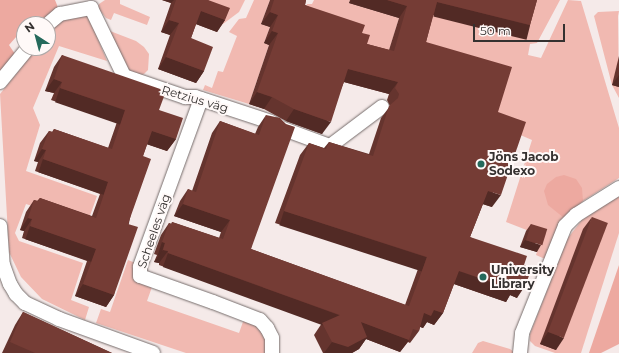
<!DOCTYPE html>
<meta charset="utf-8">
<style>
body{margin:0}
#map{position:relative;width:619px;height:353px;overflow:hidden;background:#f5eae9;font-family:Montserrat,sans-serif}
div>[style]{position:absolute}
.green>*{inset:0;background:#f1b9b1}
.forest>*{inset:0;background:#eda9a0}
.roads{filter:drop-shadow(0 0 1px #766d6c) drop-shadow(0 0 1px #766d6c)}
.minor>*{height:14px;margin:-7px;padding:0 7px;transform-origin:7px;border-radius:7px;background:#fff}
.wall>*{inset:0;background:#65342e}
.shaded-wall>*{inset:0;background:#522a25;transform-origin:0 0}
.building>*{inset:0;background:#753c35;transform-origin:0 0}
.dots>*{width:11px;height:11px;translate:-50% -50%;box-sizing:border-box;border:2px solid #fff9f8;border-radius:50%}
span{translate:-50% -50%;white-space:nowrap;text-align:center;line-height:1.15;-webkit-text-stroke:4px #fff9f8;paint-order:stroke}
.street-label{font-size:12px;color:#353130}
.poi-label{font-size:12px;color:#353130;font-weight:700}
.left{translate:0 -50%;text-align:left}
.north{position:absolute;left:16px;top:16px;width:40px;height:40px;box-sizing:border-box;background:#fff9f8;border:1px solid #aea9a8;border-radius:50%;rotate:324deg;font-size:11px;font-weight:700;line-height:16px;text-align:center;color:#353130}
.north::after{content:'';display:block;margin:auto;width:14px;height:18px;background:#256a5c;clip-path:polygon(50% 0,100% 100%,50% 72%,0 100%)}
.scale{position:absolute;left:473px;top:24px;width:92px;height:18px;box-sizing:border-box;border:2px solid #353130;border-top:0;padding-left:5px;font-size:12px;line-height:14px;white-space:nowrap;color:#353130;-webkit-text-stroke:3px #fff9f8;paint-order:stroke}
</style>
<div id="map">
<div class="green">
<i style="clip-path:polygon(105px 0,120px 0,120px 4px,150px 17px,147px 25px,114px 13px,111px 20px,106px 18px,98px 8px,99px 4px)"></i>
<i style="clip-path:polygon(201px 0,245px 0,239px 12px,219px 27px)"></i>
<i style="clip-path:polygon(254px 0,270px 0,261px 24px,270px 27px,264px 43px,269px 45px,249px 104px,203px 90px,205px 85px,212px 88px,218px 71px,223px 72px,237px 36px,229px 32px,239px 19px,246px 18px)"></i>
<i style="clip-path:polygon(314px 0,350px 0,349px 3px,399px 18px,388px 54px,303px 19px,307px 4px,312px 4px)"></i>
<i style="clip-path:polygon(508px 0,560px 0,537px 43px,530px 44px,528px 55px,541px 58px,568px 0,581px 1px,619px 128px,619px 178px,583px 201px,564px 218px,545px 259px,536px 255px,542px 236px,506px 222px,532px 140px,518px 134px,418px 54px,428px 13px)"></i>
<i style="clip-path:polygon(619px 11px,618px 16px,619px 98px,612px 85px,594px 16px,598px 12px)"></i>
<i style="clip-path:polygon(88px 15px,107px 61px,59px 46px,33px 108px,40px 125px,26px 171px,97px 196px,87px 224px,26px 204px,15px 233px,19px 241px,83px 263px,71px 300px,89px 307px,85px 320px,42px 299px,21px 277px,9px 252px,0 94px,37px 48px,48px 48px,48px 34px,52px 29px,65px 18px)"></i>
<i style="clip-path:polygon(110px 31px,136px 41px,144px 47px,149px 54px,148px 70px,144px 74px,139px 76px,126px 69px)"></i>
<i style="clip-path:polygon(617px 197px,619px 197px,619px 233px,581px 353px,555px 353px,535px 346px,530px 341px,530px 334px,567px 239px,582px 220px)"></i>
<i style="clip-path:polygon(128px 260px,138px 264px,134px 281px,152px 287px,147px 301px,239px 333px,244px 319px,257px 325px,264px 331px,269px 353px,186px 353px,96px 323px,101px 309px,110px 312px)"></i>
<i style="clip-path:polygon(483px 341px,510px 349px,515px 353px,472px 353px,478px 343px)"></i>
</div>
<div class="forest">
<i style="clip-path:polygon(0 0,55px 0,59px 10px,45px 24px,37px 16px,28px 24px,24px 24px,24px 28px,9px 45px,19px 60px,0 71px)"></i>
<i style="clip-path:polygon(564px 175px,576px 179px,582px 188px,583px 201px,564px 218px,548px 205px,544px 191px,547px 184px,556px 177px)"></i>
<i style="clip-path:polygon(619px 265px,619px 344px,601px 353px,589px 353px)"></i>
</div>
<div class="roads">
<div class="minor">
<i style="left:48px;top:24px;width:16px;rotate:-40deg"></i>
<i style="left:60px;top:14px;width:32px;rotate:-11deg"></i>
<i style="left:91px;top:8px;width:76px;rotate:64.1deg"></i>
<i style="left:124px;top:76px;width:65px;rotate:19deg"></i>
<i style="left:185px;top:97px;width:10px"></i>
<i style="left:195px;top:97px;width:80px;rotate:18.2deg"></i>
<i style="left:0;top:82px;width:44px;rotate:-50.5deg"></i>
<i style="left:201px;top:99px;width:179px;rotate:110deg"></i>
<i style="left:140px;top:267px;width:9px;rotate:90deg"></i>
<i style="left:140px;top:276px;width:77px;rotate:19.6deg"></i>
<i style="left:213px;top:302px;width:50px;rotate:21deg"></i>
<i style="left:260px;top:320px;width:11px;rotate:49deg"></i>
<i style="left:267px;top:328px;width:11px;rotate:63deg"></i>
<i style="left:272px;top:338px;width:15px;rotate:90deg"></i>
<i style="left:278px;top:125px;width:4px;rotate:45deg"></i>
<i style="left:281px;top:128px;width:52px;rotate:20.2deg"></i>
<i style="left:330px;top:146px;width:65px;rotate:-36.9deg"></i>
<i style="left:0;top:226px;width:39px;rotate:86deg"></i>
<i style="left:3px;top:265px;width:20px;rotate:70deg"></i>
<i style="left:10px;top:284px;width:12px;rotate:59deg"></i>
<i style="left:16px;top:294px;width:13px;rotate:45deg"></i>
<i style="left:25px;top:303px;width:38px;rotate:25deg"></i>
<i style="left:59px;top:319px;width:100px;rotate:19.9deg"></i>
<i style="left:520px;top:353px;width:20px;rotate:-84deg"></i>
<i style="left:522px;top:333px;width:115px;rotate:-68.1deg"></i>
<i style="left:565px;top:226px;width:16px;rotate:-45deg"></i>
<i style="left:576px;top:215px;width:51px;rotate:-32.1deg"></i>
</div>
</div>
<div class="wall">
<i style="clip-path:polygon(162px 0,208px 0,225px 20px,217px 32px,196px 24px,191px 38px,204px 71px,196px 83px,158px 69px,170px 35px,161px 32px,171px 3px)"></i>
<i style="clip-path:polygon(270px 0,306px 0,305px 5px,362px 33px,367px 44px,389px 50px,399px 18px,349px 3px,350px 0,537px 0,530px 25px,522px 37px,433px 15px,426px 42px,498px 112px,492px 207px,483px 204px,470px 237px,524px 265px,517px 298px,510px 295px,506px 302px,454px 284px,443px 313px,434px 325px,427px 322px,423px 328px,420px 327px,419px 331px,410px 343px,408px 342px,400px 352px,366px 339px,359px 349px,352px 353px,323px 353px,314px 335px,322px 323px,159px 265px,159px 263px,154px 262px,157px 255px,154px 254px,161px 235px,169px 223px,171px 224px,172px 222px,219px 238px,221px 232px,174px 216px,180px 201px,188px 189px,192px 191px,212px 133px,220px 121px,255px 134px,258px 127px,266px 115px,251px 249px,405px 305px,418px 269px,275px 223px,300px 155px,309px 143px,324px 148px,329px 142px,369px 154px,381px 118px,390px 106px,387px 100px,389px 94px,344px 82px,322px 134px,286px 121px,264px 109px,249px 104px,269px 45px,264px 43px,270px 27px,261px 24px)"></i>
<i style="clip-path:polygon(62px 55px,159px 110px,176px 139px,167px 151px,147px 144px,143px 156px,114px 295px,106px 307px,75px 296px,87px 261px,22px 238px,24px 231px,20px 230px,26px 212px,34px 200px,37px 201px,40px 198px,92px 216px,100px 194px,35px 171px,38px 162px,34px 161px,40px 143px,49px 131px,52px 132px,54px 129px,108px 148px,117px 122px,51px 100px,54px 93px,45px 91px,54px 67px)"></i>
<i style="clip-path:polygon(619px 56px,619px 87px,612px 85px)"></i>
<i style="clip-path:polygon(592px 217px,556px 350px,540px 344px,583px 229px)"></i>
<i style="clip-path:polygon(531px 224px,537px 252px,520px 247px,526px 231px)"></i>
<i style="clip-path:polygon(23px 312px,112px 353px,2px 353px,15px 325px)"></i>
</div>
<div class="shaded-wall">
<i style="clip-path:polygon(162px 0,174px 0,171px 3px)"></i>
<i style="clip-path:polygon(351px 0,387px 0,407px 6px,399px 18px,349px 3px)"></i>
<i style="left:437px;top:2px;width:96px;height:15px;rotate:14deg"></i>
<i style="clip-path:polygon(201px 11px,225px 20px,217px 32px,193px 23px)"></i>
<i style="clip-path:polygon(270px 12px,278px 15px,270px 27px,261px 24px)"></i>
<i style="clip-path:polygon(169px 20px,179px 23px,170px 35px,161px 32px)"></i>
<i style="clip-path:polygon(272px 31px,278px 33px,269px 45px,264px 43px)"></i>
<i style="clip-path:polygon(166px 57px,204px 71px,196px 83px,158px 69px)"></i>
<i style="clip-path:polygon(348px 69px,398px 82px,389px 94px,340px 81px)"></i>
<i style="clip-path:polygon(619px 75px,619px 87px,612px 85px)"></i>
<i style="clip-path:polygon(54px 79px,62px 82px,54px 93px,45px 91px)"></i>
<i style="left:60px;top:88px;width:69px;height:15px;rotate:19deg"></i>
<i style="clip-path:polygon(257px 92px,272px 97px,264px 109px,249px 104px)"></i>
<i style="clip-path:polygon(294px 109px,331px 122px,322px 134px,286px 121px)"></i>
<i style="clip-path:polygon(152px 131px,176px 139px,167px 151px,143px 143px)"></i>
<i style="clip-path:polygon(42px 149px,46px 150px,38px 162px,34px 161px)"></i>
<i style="left:43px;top:159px;width:69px;height:14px;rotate:19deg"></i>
<i style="clip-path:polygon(488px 191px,501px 195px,492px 207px,479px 203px)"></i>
<i style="clip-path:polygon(183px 204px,230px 220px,221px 232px,174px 216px)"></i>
<i style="left:284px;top:211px;width:150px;height:15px;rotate:18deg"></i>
<i style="clip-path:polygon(28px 218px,32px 219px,24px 231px,20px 230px)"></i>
<i style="left:30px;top:226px;width:70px;height:14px;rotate:19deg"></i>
<i style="clip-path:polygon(525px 240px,541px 245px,537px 252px,520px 247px)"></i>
<i style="left:162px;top:242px;width:3px;height:14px;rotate:18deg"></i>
<i style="clip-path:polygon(163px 250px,168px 251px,159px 263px,154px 262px)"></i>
<i style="left:168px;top:253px;width:183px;height:15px;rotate:20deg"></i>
<i style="clip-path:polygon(459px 271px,517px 283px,525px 286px,517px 298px,510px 295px,506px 302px,451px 283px)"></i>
<i style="clip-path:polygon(83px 284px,114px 295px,106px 307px,75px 296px)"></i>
<i style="clip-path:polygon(434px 310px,443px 313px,434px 325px,427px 322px,423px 328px,416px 325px,424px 313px)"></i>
<i style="clip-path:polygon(361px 322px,409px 340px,400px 352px,366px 339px,359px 349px,352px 353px,324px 353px,332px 342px)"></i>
<i style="clip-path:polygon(548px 332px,564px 338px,556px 350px,540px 344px)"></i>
</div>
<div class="building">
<i style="clip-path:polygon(176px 0,208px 0,230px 8px,225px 20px,201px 11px,191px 38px,213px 47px,204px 71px,166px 57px,179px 23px,169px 20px)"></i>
<i style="clip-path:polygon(274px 0,306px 0,305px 5px,365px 25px,362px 33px,370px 35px,367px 44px,394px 51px,407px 6px,387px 0,537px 0,530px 25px,437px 2px,426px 42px,512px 67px,498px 112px,526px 122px,501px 195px,488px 191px,470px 237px,527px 256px,524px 265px,532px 268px,525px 286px,517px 283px,514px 290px,459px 271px,443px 313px,434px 310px,431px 316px,424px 313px,419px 331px,413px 329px,409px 340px,361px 322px,367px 337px,348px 347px,332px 342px,322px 323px,340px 315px,168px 253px,168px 251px,163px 250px,165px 243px,162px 242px,169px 223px,172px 224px,172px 222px,223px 239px,230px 220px,183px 204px,188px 189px,196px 192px,220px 121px,259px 135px,266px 115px,280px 118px,286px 124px,295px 127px,251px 249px,409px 306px,427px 257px,284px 211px,309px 143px,326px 149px,329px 142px,373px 156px,389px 106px,398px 98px,399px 94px,395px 88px,398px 82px,348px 69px,331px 122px,294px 109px,272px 97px,257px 92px,278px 33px,272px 31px,278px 15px,270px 12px)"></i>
<i style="clip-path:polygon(62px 55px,166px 91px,159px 110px,183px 118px,176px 139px,152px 131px,143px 156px,151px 159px,128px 224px,138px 227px,114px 295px,83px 284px,96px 249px,30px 226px,32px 219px,28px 218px,34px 200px,38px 201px,40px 198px,96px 218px,108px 182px,43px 159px,46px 150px,42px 149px,49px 131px,53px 132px,54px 129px,112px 149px,125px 110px,60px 88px,62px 82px,54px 79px)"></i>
<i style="left:592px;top:217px;width:17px;height:123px;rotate:21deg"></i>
<i style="left:531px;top:224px;width:17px;height:17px;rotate:17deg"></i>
<i style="clip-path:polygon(23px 312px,112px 353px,35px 353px,10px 342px)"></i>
</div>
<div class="dots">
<i style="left:481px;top:164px;background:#256a5c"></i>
<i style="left:483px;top:277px;background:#256a5c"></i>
</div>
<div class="street-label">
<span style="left:195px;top:99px;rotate:16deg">Retzius väg</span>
<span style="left:154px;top:231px;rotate:-71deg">Scheeles väg</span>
</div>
<div class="poi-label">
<span class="left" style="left:489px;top:164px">Jöns Jacob<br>Sodexo</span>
<span class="left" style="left:491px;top:277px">University<br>Library</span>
</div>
<div class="north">N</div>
<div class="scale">50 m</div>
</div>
